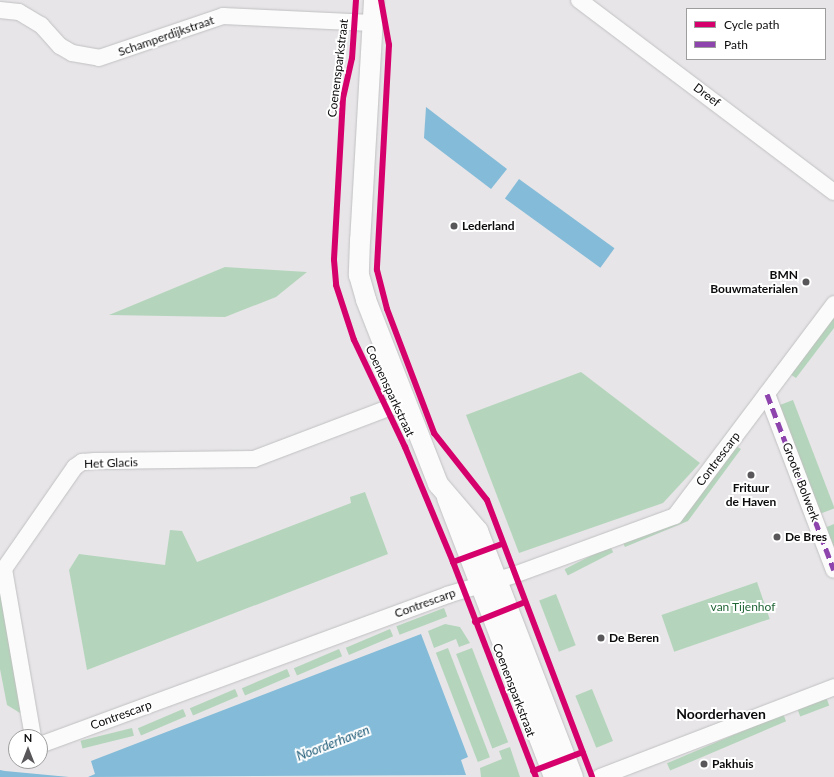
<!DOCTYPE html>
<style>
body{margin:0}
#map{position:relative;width:834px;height:777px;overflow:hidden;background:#e7e5e8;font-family:Lato,sans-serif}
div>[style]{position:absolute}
.green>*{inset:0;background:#b4d5bb;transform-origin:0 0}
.water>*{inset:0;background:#83bbd8;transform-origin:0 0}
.roads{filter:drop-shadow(0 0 1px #c1c0c1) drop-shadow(0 0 1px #c1c0c1)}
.minor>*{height:16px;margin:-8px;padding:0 8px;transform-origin:8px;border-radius:8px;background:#fbfbfc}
.tertiary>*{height:20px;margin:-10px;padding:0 10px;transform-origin:10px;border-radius:10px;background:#fbfbfc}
.quiet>*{height:5px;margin-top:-2.5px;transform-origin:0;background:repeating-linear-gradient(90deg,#8e44ad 0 10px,transparent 0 15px)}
.cycleway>*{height:6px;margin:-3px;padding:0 3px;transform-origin:3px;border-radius:3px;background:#d6006c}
.dots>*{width:11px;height:11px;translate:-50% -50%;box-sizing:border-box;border:2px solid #fff;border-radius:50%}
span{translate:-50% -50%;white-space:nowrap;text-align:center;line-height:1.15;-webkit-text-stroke:4px #fff;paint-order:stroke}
.street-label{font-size:12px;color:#0c0b0d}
.poi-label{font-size:12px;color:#0c0b0d;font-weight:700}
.left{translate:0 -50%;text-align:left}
.right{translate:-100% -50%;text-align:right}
.park-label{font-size:12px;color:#216637}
.water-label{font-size:13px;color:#1d5b77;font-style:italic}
.quarter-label{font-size:14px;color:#0c0b0d;font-weight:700}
.legend{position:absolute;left:686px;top:8px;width:140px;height:52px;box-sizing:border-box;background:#fff;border:1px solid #9e9d9e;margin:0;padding:5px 7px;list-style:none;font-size:12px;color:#0c0b0d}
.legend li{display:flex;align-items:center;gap:8px;height:20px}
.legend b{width:20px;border:1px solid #9e9d9e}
.north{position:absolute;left:8px;top:729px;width:40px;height:40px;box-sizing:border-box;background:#fff;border:1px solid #9e9d9e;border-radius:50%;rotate:0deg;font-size:11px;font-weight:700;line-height:16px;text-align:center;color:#0c0b0d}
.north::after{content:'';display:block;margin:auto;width:14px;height:18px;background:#59575a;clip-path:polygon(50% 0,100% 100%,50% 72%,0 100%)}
</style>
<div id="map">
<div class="green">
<i style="clip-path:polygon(225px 267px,307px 272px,276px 297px,225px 317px,109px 315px)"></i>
<i style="clip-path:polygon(834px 316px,834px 328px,796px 378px,790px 374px)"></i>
<i style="clip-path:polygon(581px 372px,700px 463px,663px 503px,519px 553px,466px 415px)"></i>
<i style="left:793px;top:400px;width:116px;height:21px;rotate:69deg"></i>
<i style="clip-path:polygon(736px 446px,741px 449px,688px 521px,625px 547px,622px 541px,679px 519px)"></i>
<i style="clip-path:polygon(365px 492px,388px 554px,87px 670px,69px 570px,79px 554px,165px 565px,170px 530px,182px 531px,197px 562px,351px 503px,350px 497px)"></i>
<i style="clip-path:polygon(834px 524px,834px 558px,822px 529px)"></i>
<i style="left:610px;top:546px;width:7px;height:51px;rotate:63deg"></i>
<i style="left:757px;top:582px;width:39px;height:101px;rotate:71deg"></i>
<i style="clip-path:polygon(0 589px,21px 712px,20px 713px,7px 705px,0 669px)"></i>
<i style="left:556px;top:594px;width:55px;height:18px;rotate:69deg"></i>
<i style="left:444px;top:608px;width:9px;height:51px;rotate:69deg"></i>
<i style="clip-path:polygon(445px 624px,460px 627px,470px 643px,459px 647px,456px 639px,434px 648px,428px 631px)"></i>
<i style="left:390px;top:629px;width:8px;height:48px;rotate:67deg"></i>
<i style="left:448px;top:648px;width:117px;height:13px;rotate:69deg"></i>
<i style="left:472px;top:648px;width:101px;height:17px;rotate:69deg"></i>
<i style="left:339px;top:649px;width:8px;height:49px;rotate:67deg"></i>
<i style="left:287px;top:669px;width:8px;height:49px;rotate:67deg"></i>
<i style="left:235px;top:689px;width:8px;height:49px;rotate:67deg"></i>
<i style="left:592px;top:689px;width:56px;height:18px;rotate:68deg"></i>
<i style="left:826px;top:697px;width:9px;height:31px;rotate:69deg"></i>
<i style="left:183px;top:709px;width:8px;height:49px;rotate:67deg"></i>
<i style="left:783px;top:714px;width:8px;height:126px;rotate:67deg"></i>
<i style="left:132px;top:728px;width:8px;height:53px;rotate:76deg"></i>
<i style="clip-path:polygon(510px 747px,520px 777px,481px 777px,480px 768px,502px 759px,499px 751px)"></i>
</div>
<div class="water">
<i style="clip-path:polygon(426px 107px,507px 169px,491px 189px,424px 138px)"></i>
<i style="left:519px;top:179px;width:118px;height:24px;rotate:36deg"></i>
<i style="clip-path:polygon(421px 634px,468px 757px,461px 760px,466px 775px,88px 777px,95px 774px,91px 761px)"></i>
<i style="clip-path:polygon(0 770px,5px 771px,69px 777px,0 777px)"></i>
</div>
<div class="roads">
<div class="minor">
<i style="left:579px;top:0;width:319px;rotate:37deg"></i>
<i style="left:0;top:10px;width:19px;rotate:6deg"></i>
<i style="left:19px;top:12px;width:26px;rotate:31deg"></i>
<i style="left:41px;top:25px;width:28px;rotate:48deg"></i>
<i style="left:60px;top:46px;width:14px;rotate:30deg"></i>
<i style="left:72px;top:53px;width:27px;rotate:10deg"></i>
<i style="left:99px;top:58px;width:131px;rotate:-18.7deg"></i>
<i style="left:223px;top:16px;width:149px;rotate:2.7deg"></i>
<i style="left:767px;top:394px;width:188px;rotate:69.2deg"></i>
<i style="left:33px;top:737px;width:170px;rotate:-99.8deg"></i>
<i style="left:4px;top:569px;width:124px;rotate:-55.2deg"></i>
<i style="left:75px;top:467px;width:9px;rotate:-36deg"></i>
<i style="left:82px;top:462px;width:13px;rotate:-4deg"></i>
<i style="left:95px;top:461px;width:159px;rotate:-0.7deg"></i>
<i style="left:254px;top:459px;width:160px;rotate:-20.8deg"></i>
<i style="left:40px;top:745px;width:434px;rotate:-20.2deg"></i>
<i style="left:447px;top:595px;width:70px;rotate:-16.6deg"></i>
<i style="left:514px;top:575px;width:171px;rotate:-20.1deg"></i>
<i style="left:675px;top:516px;width:265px;rotate:-53.1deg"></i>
<i style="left:600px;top:777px;width:251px;rotate:-21deg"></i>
</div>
<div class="tertiary">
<i style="left:374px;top:0;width:240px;rotate:93.3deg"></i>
<i style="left:360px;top:240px;width:35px;rotate:92deg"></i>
<i style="left:359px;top:275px;width:26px;rotate:74deg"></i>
<i style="left:366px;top:300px;width:198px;rotate:68.6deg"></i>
<i style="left:438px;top:484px;width:62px;rotate:49.6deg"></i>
<i style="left:478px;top:531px;width:264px;rotate:68.9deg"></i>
<i style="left:447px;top:498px;width:299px;rotate:69deg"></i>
</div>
</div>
<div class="quiet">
<i style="left:767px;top:394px;width:188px;rotate:69.2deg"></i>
</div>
<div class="cycleway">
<i style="left:356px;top:0;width:58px;rotate:93.9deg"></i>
<i style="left:352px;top:58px;width:41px;rotate:102.7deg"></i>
<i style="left:343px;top:98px;width:162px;rotate:93.2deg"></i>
<i style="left:334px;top:260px;width:25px;rotate:85deg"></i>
<i style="left:336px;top:285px;width:58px;rotate:71.9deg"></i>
<i style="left:354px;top:340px;width:119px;rotate:64.5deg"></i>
<i style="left:405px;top:447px;width:125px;rotate:67.3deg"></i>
<i style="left:453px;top:562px;width:230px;rotate:68.9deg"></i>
<i style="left:381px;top:0;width:46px;rotate:79.9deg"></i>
<i style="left:389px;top:45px;width:225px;rotate:93.1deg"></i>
<i style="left:377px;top:270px;width:40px;rotate:75.6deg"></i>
<i style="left:387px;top:309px;width:133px;rotate:69.2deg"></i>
<i style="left:434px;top:433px;width:85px;rotate:51.7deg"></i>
<i style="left:487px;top:500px;width:296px;rotate:69.2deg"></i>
<i style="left:453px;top:562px;width:52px;rotate:-20.2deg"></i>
<i style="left:475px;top:622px;width:54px;rotate:-21.8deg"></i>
<i style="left:533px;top:771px;width:53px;rotate:-20.8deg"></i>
</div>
<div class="dots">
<i style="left:454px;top:226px;background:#59575a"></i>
<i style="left:806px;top:282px;background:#59575a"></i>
<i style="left:751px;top:475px;background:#59575a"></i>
<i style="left:777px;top:537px;background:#59575a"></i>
<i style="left:601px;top:638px;background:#59575a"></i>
<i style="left:704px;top:764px;background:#59575a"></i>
</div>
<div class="street-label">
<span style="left:166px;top:36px;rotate:-19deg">Schamperdijkstraat</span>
<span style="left:338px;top:68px;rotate:-83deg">Coenensparkstraat</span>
<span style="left:707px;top:95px;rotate:37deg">Dreef</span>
<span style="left:390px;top:391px;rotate:65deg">Coenensparkstraat</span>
<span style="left:718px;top:459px;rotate:-53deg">Contrescarp</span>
<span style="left:111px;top:463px;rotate:-2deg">Het Glacis</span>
<span style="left:801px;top:482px;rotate:69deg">Groote Bolwerk</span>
<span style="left:425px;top:603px;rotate:-20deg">Contrescarp</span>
<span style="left:514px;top:690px;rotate:69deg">Coenensparkstraat</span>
<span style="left:121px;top:715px;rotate:-20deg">Contrescarp</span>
</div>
<div class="poi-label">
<span class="left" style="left:462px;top:226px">Lederland</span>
<span class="right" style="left:798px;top:282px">BMN<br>Bouwmaterialen</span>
<span style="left:751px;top:495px">Frituur<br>de Haven</span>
<span class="left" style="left:785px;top:537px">De Bres</span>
<span class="left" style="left:609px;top:638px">De Beren</span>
<span class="left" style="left:712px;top:764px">Pakhuis</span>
</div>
<div class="park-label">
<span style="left:743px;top:607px">van Tijenhof</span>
</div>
<div class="water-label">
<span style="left:333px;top:743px;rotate:-21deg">Noorderhaven</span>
</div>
<div class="quarter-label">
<span style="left:721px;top:714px">Noorderhaven</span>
</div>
<ul class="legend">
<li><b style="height:5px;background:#d6006c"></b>Cycle path</li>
<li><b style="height:5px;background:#8e44ad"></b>Path</li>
</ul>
<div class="north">N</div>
</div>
